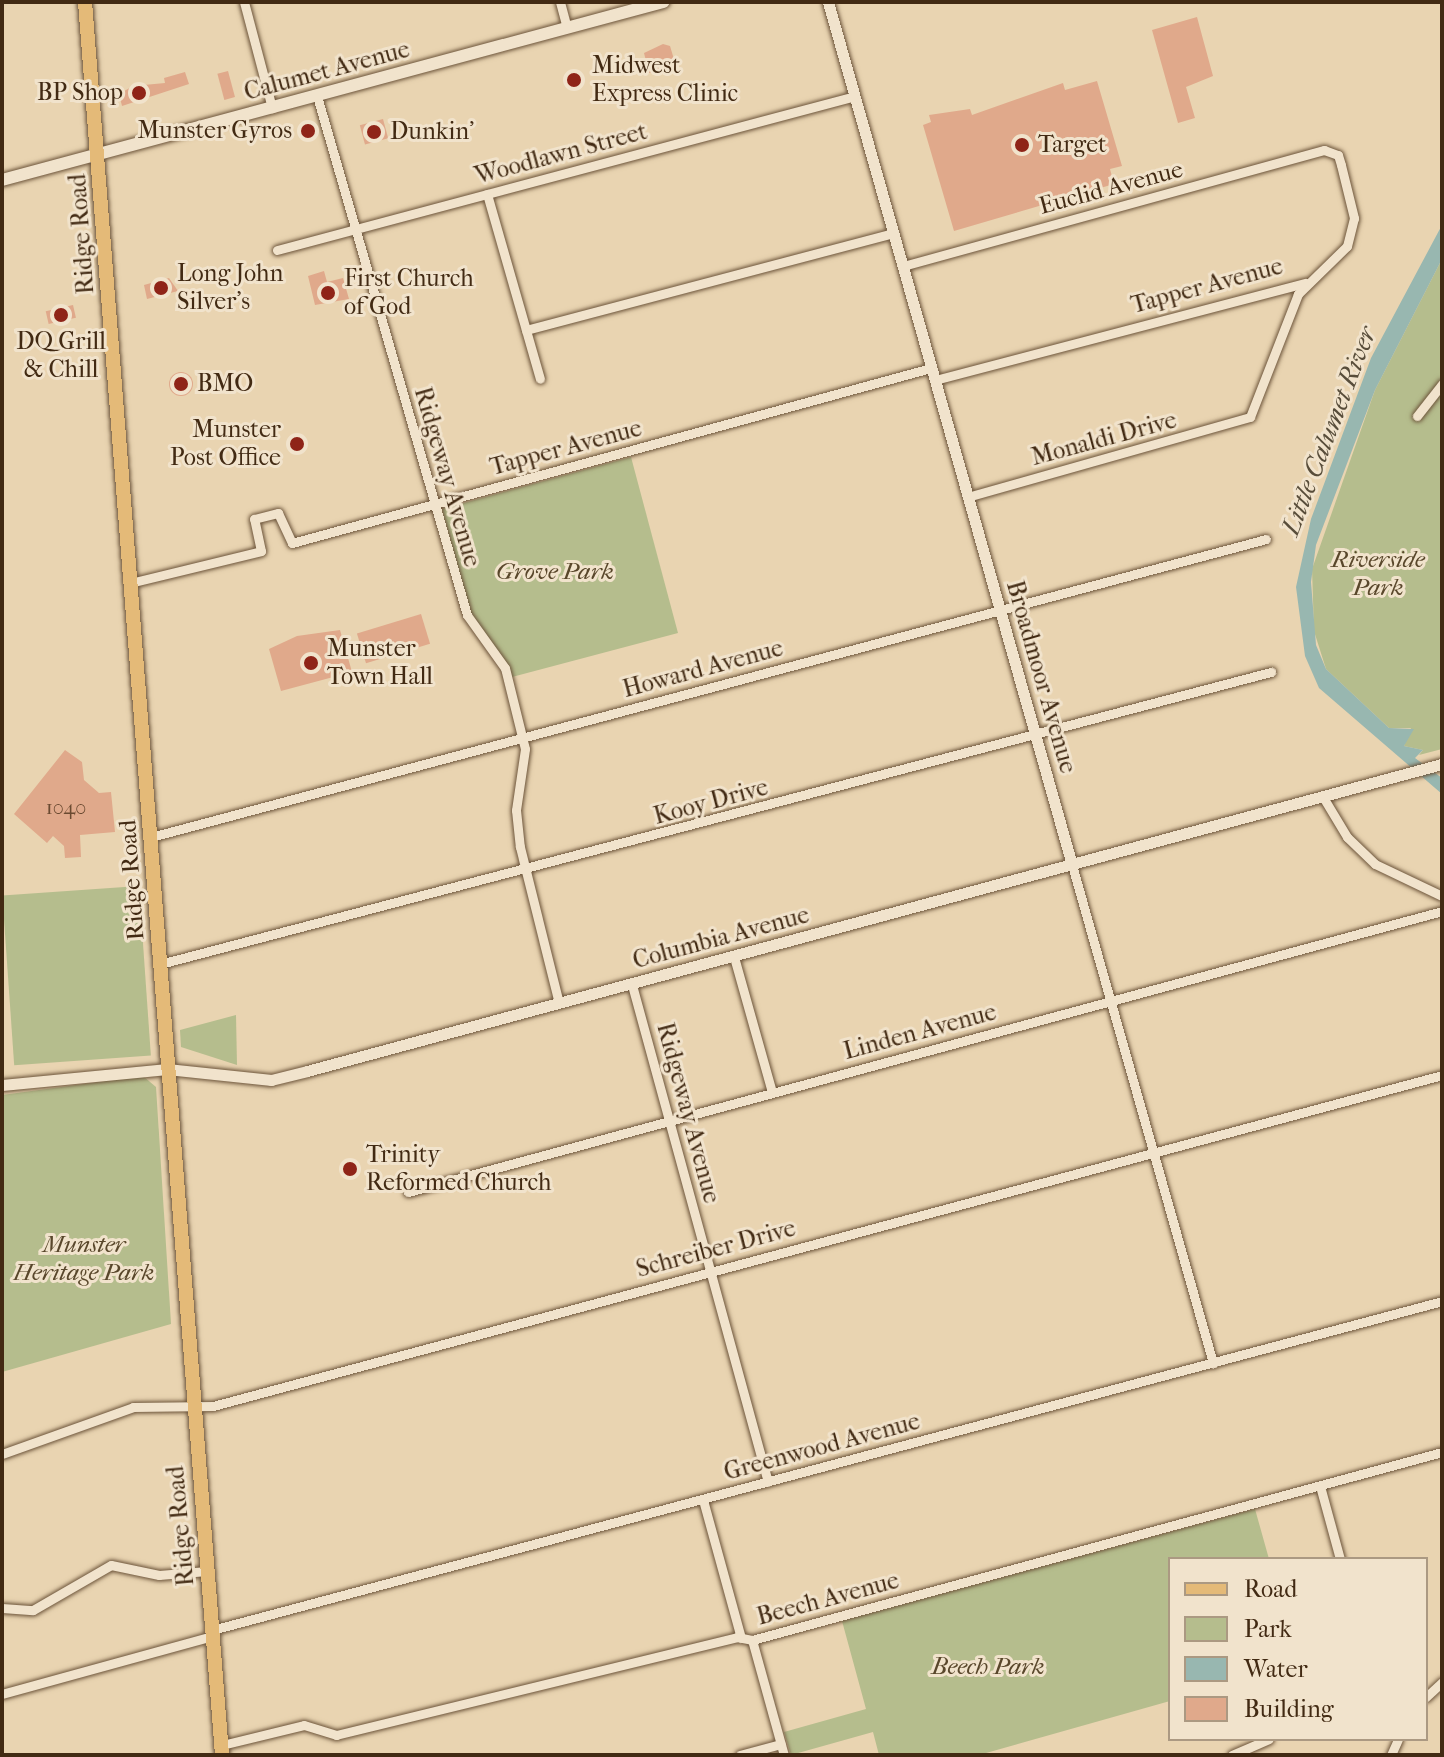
<!DOCTYPE html>
<style>
body{margin:0}
#map{position:relative;width:1444px;height:1757px;overflow:hidden;background:#e9d4b1;font-family:"IM FELL French Canon",serif}
div>[style]{position:absolute}
.green>*{inset:0;background:#b5bd8d;transform-origin:0 0}
.water>*{inset:0;background:#98b7b0}
.building>*{inset:0;background:#e0a98b;transform-origin:0 0}
.round{border-radius:50%}
.roads{filter:drop-shadow(0 0 2px #6c543a) drop-shadow(0 0 2px #6c543a)}
.minor>*{height:9px;margin:-4.5px;padding:0 4.5px;transform-origin:4.5px;border-radius:4.5px;background:#f1e3cc}
.tertiary>*{height:11px;margin:-5.5px;padding:0 5.5px;transform-origin:5.5px;border-radius:5.5px;background:#f1e3cc}
.secondary>*{height:12px;margin:-6px;padding:0 6px;transform-origin:6px;border-radius:6px;background:#f1e3cc}
.primary>*{height:14px;margin:-7px;padding:0 7px;transform-origin:7px;border-radius:7px;background:#e4ba78}
.dots>*{width:22px;height:22px;translate:-50% -50%;box-sizing:border-box;border:4px solid #f1e3cc;border-radius:50%}
span{translate:-50% -50%;white-space:nowrap;text-align:center;line-height:1.15;-webkit-text-stroke:6px #f1e3cc;paint-order:stroke}
.number-label{font-size:20px;color:#6a4a31}
.number-label span{-webkit-text-stroke-width:0}
.poi-label{font-size:24px;color:#422a13}
.left{translate:0 -50%;text-align:left}
.right{translate:-100% -50%;text-align:right}
.street-label{font-size:24px;color:#422a13}
.park-label{font-size:24px;color:#59472b;font-style:italic}
.water-label{font-size:26px;color:#584d3a;font-style:italic}
.frame{position:absolute;inset:0;border:4px solid #422a13;pointer-events:none}
.legend{position:absolute;left:1168px;top:1557px;width:260px;height:184px;box-sizing:border-box;background:#f1e3cc;border:2px solid #ab9982;margin:0;padding:10px 14px;list-style:none;font-size:24px;color:#422a13}
.legend li{display:flex;align-items:center;gap:16px;height:40px}
.legend b{width:40px;border:2px solid #ab9982}
</style>
<div id="map">
<div class="green">
<i style="clip-path:polygon(1442px 259px,1442px 749px,1419px 755px,1423px 750px,1404px 746px,1411px 728px,1389px 728px,1326px 669px,1314px 631px,1312px 569px,1375px 390px)"></i>
<i style="clip-path:polygon(631px 457px,678px 633px,512px 677px,473px 625px,442px 509px)"></i>
<i style="left:139px;top:886px;width:170px;height:137px;rotate:86deg"></i>
<i style="clip-path:polygon(236px 1015px,237px 1065px,181px 1047px,180px 1030px)"></i>
<i style="clip-path:polygon(143px 1076px,156px 1087px,171px 1324px,2px 1372px,2px 1095px)"></i>
<i style="clip-path:polygon(1255px 1509px,1269px 1559px,1170px 1559px,1170px 1701px,979px 1755px,879px 1755px,873px 1732px,791px 1755px,784px 1732px,866px 1709px,842px 1621px)"></i>
</div>
<div class="water">
<i style="clip-path:polygon(1442px 225px,1442px 259px,1375px 390px,1316px 545px,1311px 582px,1316px 645px,1326px 669px,1389px 728px,1414px 729px,1404px 746px,1423px 750px,1415px 758px,1442px 778px,1442px 794px,1319px 688px,1305px 656px,1296px 587px,1311px 519px,1371px 358px)"></i>
</div>
<div class="building">
<i style="clip-path:polygon(1197px 17px,1213px 76px,1186px 87px,1195px 118px,1178px 123px,1152px 30px)"></i>
<i style="clip-path:polygon(663px 44px,670px 46px,676px 66px,649px 73px,644px 53px)"></i>
<i style="left:228px;top:71px;width:27px;height:11px;rotate:75deg"></i>
<i style="clip-path:polygon(185px 72px,189px 84px,122px 106px,119px 94px,133px 86px,165px 83px,164px 78px)"></i>
<i style="clip-path:polygon(1097px 81px,1122px 166px,1110px 169px,1114px 184px,954px 231px,923px 125px,931px 122px,929px 115px,970px 109px,972px 115px,1063px 83px,1065px 90px)"></i>
<i style="left:383px;top:119px;width:20px;height:24px;rotate:75deg"></i>
<i style="clip-path:polygon(324px 271px,327px 282px,343px 278px,349px 299px,315px 305px,308px 276px)"></i>
<i style="clip-path:polygon(169px 278px,178px 291px,147px 299px,144px 285px)"></i>
<i style="left:73px;top:305px;width:13px;height:28px;rotate:77deg"></i>
<i class="round" style="left:169px;top:372px;width:24px;height:24px"></i>
<i style="left:421px;top:614px;width:31px;height:67px;rotate:73deg"></i>
<i style="clip-path:polygon(340px 630px,352px 672px,281px 691px,269px 649px,297px 636px)"></i>
<i style="clip-path:polygon(65px 750px,82px 762px,84px 780px,99px 793px,111px 792px,115px 832px,80px 835px,81px 857px,65px 858px,64px 846px,53px 836px,47px 843px,14px 814px)"></i>
</div>
<div class="roads">
<div class="minor">
<i style="left:244px;top:2px;width:110px;rotate:75.2deg"></i>
<i style="left:560px;top:2px;width:27px;rotate:75deg"></i>
<i style="left:317px;top:96px;width:540px;rotate:73.88deg"></i>
<i style="left:467px;top:615px;width:65px;rotate:54.4deg"></i>
<i style="left:505px;top:668px;width:83px;rotate:76.1deg"></i>
<i style="left:525px;top:749px;width:62px;rotate:98.4deg"></i>
<i style="left:516px;top:810px;width:37px;rotate:84deg"></i>
<i style="left:520px;top:847px;width:161px;rotate:76deg"></i>
<i style="left:487px;top:194px;width:192px;rotate:74deg"></i>
<i style="left:277px;top:250px;width:598px;rotate:-14.92deg"></i>
<i style="left:903px;top:266px;width:437px;rotate:-15.4deg"></i>
<i style="left:1324px;top:150px;width:15px;rotate:20deg"></i>
<i style="left:1338px;top:155px;width:10px;rotate:73deg"></i>
<i style="left:1341px;top:165px;width:55px;rotate:76.2deg"></i>
<i style="left:1354px;top:218px;width:29px;rotate:104deg"></i>
<i style="left:1347px;top:246px;width:69px;rotate:135.6deg"></i>
<i style="left:1298px;top:294px;width:132px;rotate:111.3deg"></i>
<i style="left:1250px;top:417px;width:293px;rotate:164.2deg"></i>
<i style="left:526px;top:330px;width:380px;rotate:-14.8deg"></i>
<i style="left:935px;top:380px;width:383px;rotate:-14.7deg"></i>
<i style="left:1417px;top:416px;width:41px;rotate:-52deg"></i>
<i style="left:130px;top:583px;width:135px;rotate:-13.7deg"></i>
<i style="left:261px;top:551px;width:33px;rotate:-102deg"></i>
<i style="left:254px;top:519px;width:25px;rotate:-14deg"></i>
<i style="left:278px;top:513px;width:33px;rotate:65deg"></i>
<i style="left:292px;top:543px;width:663px;rotate:-15.32deg"></i>
<i style="left:1323px;top:797px;width:47px;rotate:59deg"></i>
<i style="left:1347px;top:837px;width:39px;rotate:44deg"></i>
<i style="left:1375px;top:864px;width:74px;rotate:25.5deg"></i>
<i style="left:151px;top:837px;width:1154px;rotate:-14.96deg"></i>
<i style="left:1072px;top:865px;width:518px;rotate:74.19deg"></i>
<i style="left:734px;top:957px;width:140px;rotate:74.3deg"></i>
<i style="left:160px;top:964px;width:1149px;rotate:-14.73deg"></i>
<i style="left:632px;top:985px;width:515px;rotate:74.7deg"></i>
<i style="left:408px;top:1192px;width:1072px;rotate:-15.2deg"></i>
<i style="left:2px;top:1454px;width:139px;rotate:-19.7deg"></i>
<i style="left:133px;top:1407px;width:80px;rotate:-0.7deg"></i>
<i style="left:213px;top:1406px;width:1273px;rotate:-15.07deg"></i>
<i style="left:1320px;top:1486px;width:76px;rotate:74.7deg"></i>
<i style="left:703px;top:1500px;width:143px;rotate:74.6deg"></i>
<i style="left:2px;top:1608px;width:31px;rotate:4deg"></i>
<i style="left:33px;top:1610px;width:90px;rotate:-30deg"></i>
<i style="left:111px;top:1565px;width:49px;rotate:11.8deg"></i>
<i style="left:159px;top:1575px;width:48px;rotate:-4.8deg"></i>
<i style="left:212px;top:1630px;width:1273px;rotate:-14.97deg"></i>
<i style="left:752px;top:1640px;width:119px;rotate:74.5deg"></i>
<i style="left:2px;top:1694px;width:219px;rotate:-15.4deg"></i>
<i style="left:1426px;top:1697px;width:22px;rotate:-43deg"></i>
<i style="left:222px;top:1745px;width:84px;rotate:-13.7deg"></i>
<i style="left:304px;top:1725px;width:34px;rotate:17deg"></i>
<i style="left:336px;top:1735px;width:413px;rotate:-13.7deg"></i>
<i style="left:737px;top:1637px;width:15px;rotate:11deg"></i>
<i style="left:752px;top:1640px;width:715px;rotate:-15.24deg"></i>
<i style="left:740px;top:1755px;width:42px;rotate:-15deg"></i>
<i style="left:1232px;top:1755px;width:40px;rotate:-23.4deg"></i>
<i style="left:1391px;top:1755px;width:17px;rotate:-66deg"></i>
</div>
<div class="tertiary">
<i style="left:828px;top:2px;width:897px;rotate:74.21deg"></i>
<i style="left:2px;top:1085px;width:166px;rotate:-5.5deg"></i>
<i style="left:167px;top:1069px;width:105px;rotate:6deg"></i>
<i style="left:271px;top:1080px;width:37px;rotate:-14deg"></i>
<i style="left:307px;top:1071px;width:1176px;rotate:-15.14deg"></i>
</div>
<div class="secondary">
<i style="left:2px;top:180px;width:685px;rotate:-15.07deg"></i>
</div>
<div class="primary">
<i style="left:85px;top:2px;width:1758px;rotate:85.53deg"></i>
</div>
</div>
<div class="dots">
<i style="left:574px;top:80px;background:#8f2418"></i>
<i style="left:139px;top:93px;background:#8f2418"></i>
<i style="left:308px;top:131px;background:#8f2418"></i>
<i style="left:374px;top:132px;background:#8f2418"></i>
<i style="left:1022px;top:145px;background:#8f2418"></i>
<i style="left:161px;top:288px;background:#8f2418"></i>
<i style="left:328px;top:293px;background:#8f2418"></i>
<i style="left:61px;top:315px;background:#8f2418"></i>
<i style="left:181px;top:384px;background:#8f2418"></i>
<i style="left:297px;top:444px;background:#8f2418"></i>
<i style="left:311px;top:663px;background:#8f2418"></i>
<i style="left:350px;top:1169px;background:#8f2418"></i>
</div>
<div class="number-label">
<span style="left:66px;top:807px">1040</span>
</div>
<div class="poi-label">
<span class="left" style="left:592px;top:80px">Midwest<br>Express Clinic</span>
<span class="right" style="left:123px;top:93px">BP Shop</span>
<span class="right" style="left:292px;top:131px">Munster Gyros</span>
<span class="left" style="left:390px;top:132px">Dunkin'</span>
<span class="left" style="left:1038px;top:145px">Target</span>
<span class="left" style="left:177px;top:288px">Long John<br>Silver's</span>
<span class="left" style="left:344px;top:293px">First Church<br>of God</span>
<span style="left:61px;top:356px">DQ Grill<br>&amp; Chill</span>
<span class="left" style="left:197px;top:384px">BMO</span>
<span class="right" style="left:281px;top:444px">Munster<br>Post Office</span>
<span class="left" style="left:327px;top:663px">Munster<br>Town Hall</span>
<span class="left" style="left:366px;top:1169px">Trinity<br>Reformed Church</span>
</div>
<div class="street-label">
<span style="left:327px;top:71px;rotate:-15deg">Calumet Avenue</span>
<span style="left:561px;top:154px;rotate:-15deg">Woodlawn Street</span>
<span style="left:1111px;top:188px;rotate:-15deg">Euclid Avenue</span>
<span style="left:82px;top:234px;rotate:-94deg">Ridge Road</span>
<span style="left:1207px;top:286px;rotate:-15deg">Tapper Avenue</span>
<span style="left:1104px;top:439px;rotate:-15deg">Monaldi Drive</span>
<span style="left:566px;top:448px;rotate:-15deg">Tapper Avenue</span>
<span style="left:447px;top:477px;rotate:74deg">Ridgeway Avenue</span>
<span style="left:703px;top:669px;rotate:-15deg">Howard Avenue</span>
<span style="left:1041px;top:677px;rotate:74deg">Broadmoor Avenue</span>
<span style="left:711px;top:802px;rotate:-15deg">Kooy Drive</span>
<span style="left:132px;top:880px;rotate:-94deg">Ridge Road</span>
<span style="left:721px;top:938px;rotate:-15deg">Columbia Avenue</span>
<span style="left:920px;top:1032px;rotate:-15deg">Linden Avenue</span>
<span style="left:688px;top:1113px;rotate:75deg">Ridgeway Avenue</span>
<span style="left:716px;top:1249px;rotate:-15deg">Schreiber Drive</span>
<span style="left:822px;top:1447px;rotate:-15deg">Greenwood Avenue</span>
<span style="left:181px;top:1526px;rotate:-95deg">Ridge Road</span>
<span style="left:828px;top:1599px;rotate:-15deg">Beech Avenue</span>
</div>
<div class="park-label">
<span style="left:1378px;top:574px">Riverside<br>Park</span>
<span style="left:555px;top:572px">Grove Park</span>
<span style="left:84px;top:1259px">Munster<br>Heritage Park</span>
<span style="left:988px;top:1667px">Beech Park</span>
</div>
<div class="water-label">
<span style="left:1329px;top:431px;rotate:-69deg">Little Calumet River</span>
</div>
<div class="frame"></div>
<ul class="legend">
<li><b style="height:10px;background:#e4ba78"></b>Road</li>
<li><b style="height:22px;background:#b5bd8d"></b>Park</li>
<li><b style="height:22px;background:#98b7b0"></b>Water</li>
<li><b style="height:22px;background:#e0a98b"></b>Building</li>
</ul>
</div>
